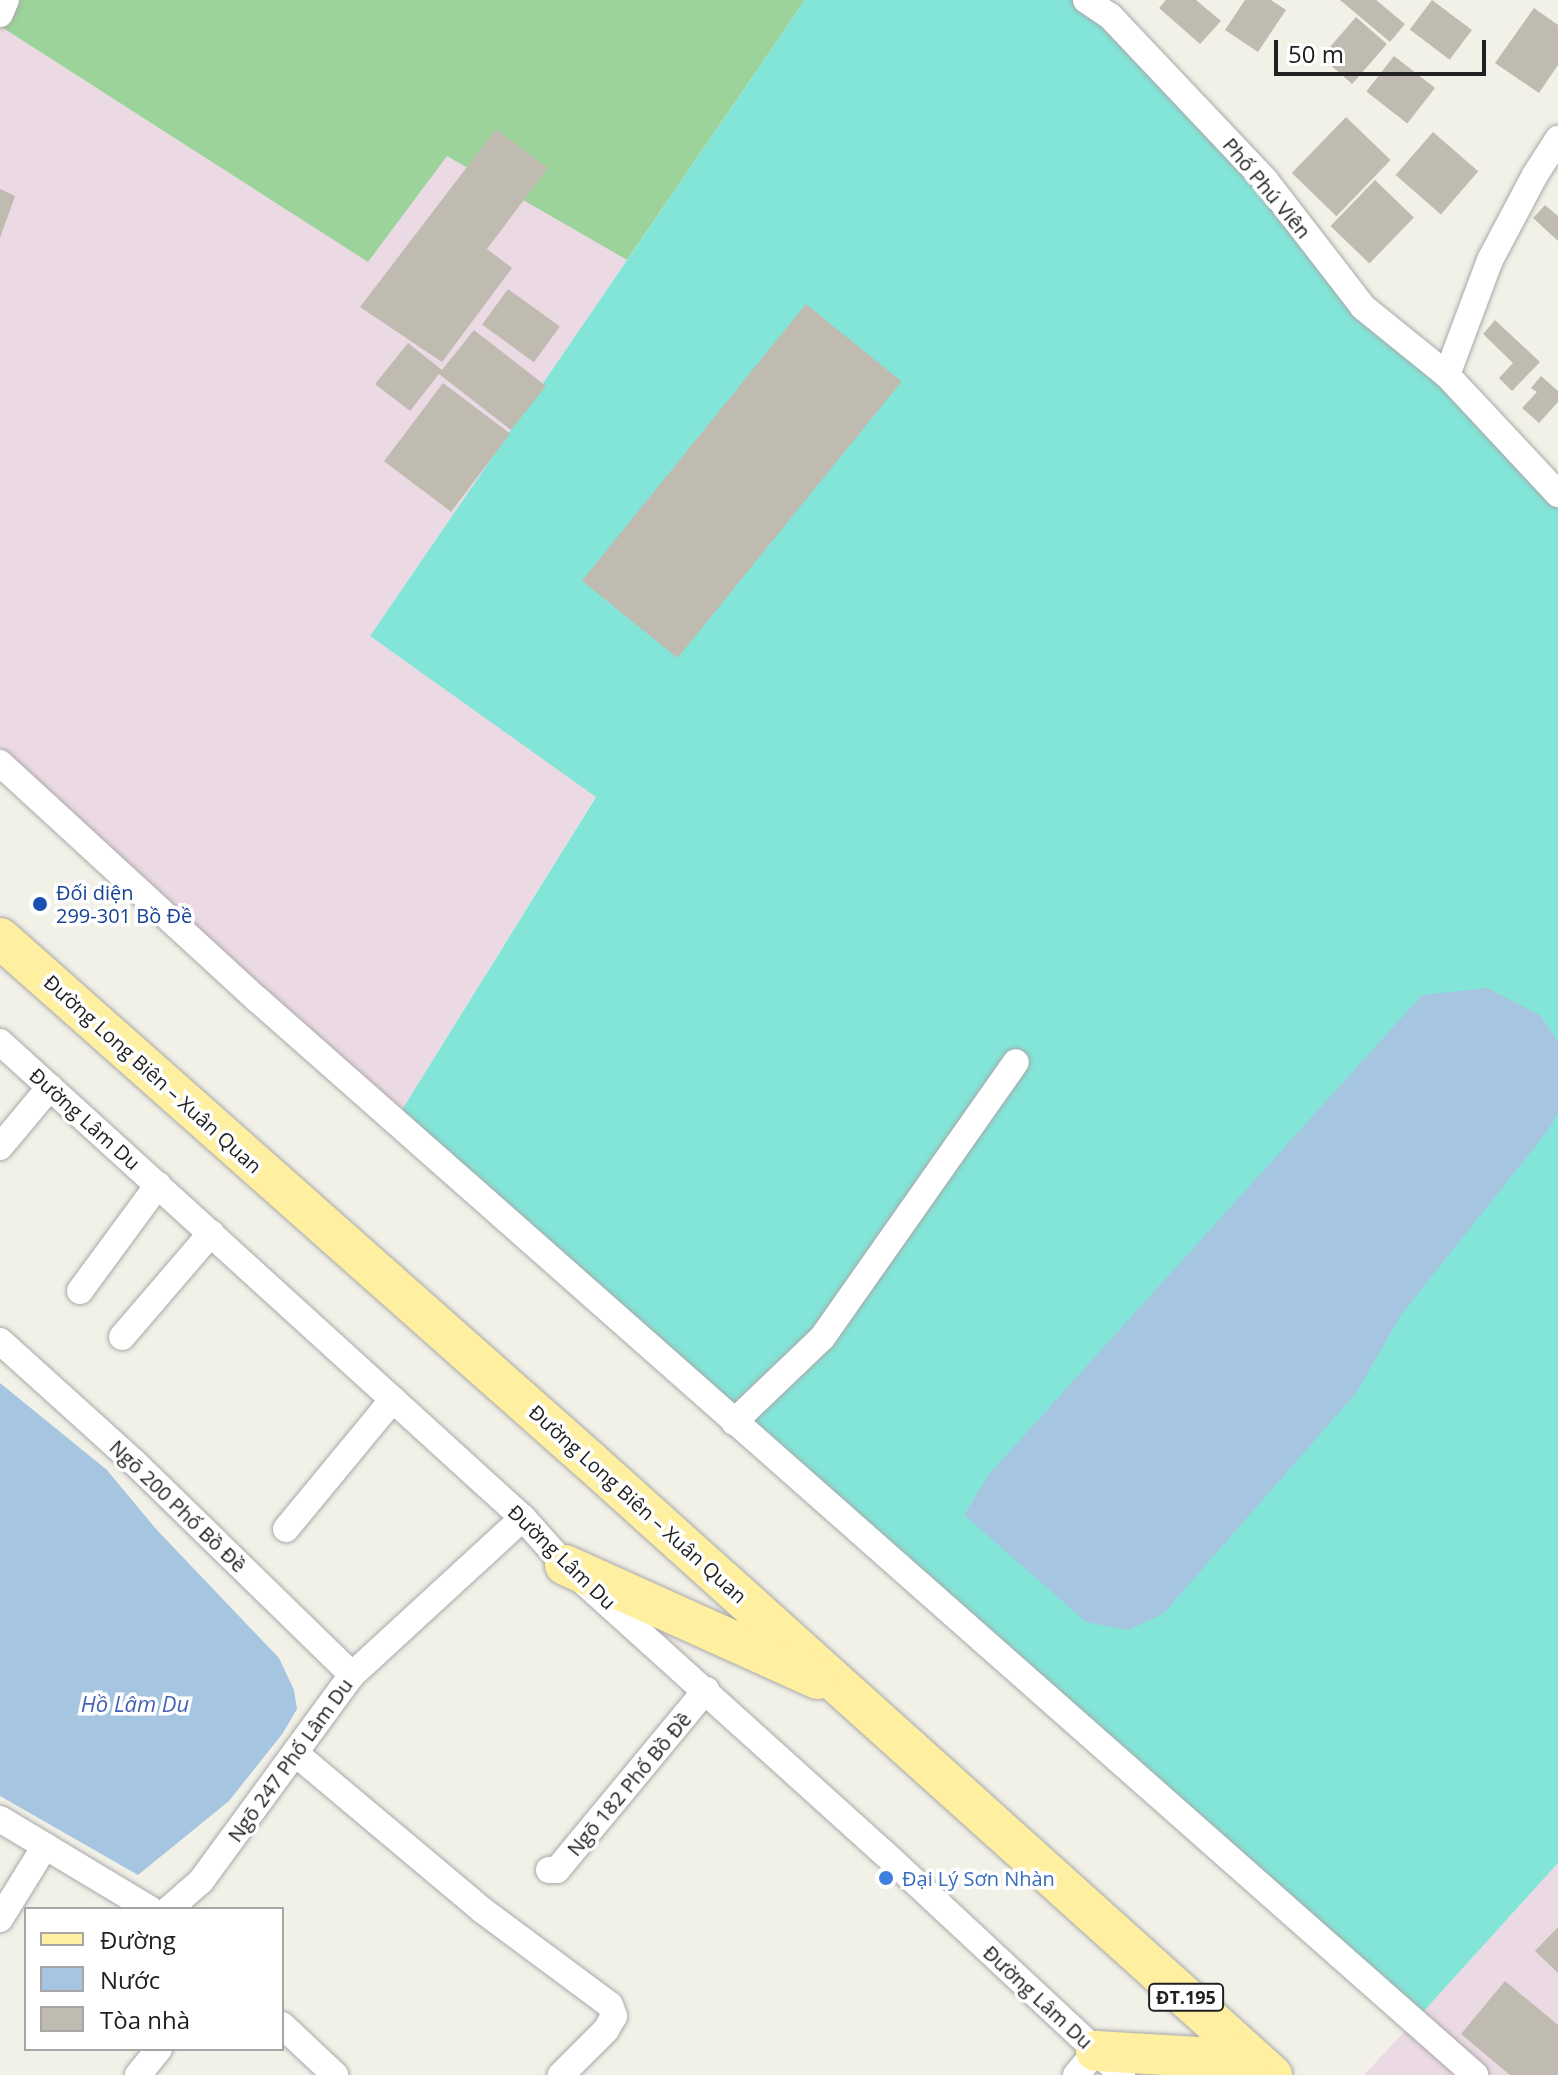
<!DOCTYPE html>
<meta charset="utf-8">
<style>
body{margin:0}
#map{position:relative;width:1558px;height:2075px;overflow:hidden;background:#f2f1e8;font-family:"Open Sans",sans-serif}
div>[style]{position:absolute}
.industrial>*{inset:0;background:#ebd9e3}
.forest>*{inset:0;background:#9cd39b}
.pitch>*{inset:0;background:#83e4d8}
.water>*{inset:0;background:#a6c5e1}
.building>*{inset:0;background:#bfbbb1;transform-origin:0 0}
.roads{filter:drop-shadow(0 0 2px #a8a8a8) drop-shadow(0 0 2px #a8a8a8)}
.minor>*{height:26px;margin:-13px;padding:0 13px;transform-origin:13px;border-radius:13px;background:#fff}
.primary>*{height:40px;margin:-20px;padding:0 20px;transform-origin:20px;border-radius:20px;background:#ffefa0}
.dots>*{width:22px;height:22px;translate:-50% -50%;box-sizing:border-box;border:4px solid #fff;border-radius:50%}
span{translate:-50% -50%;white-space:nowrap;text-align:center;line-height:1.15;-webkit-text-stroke:7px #fff;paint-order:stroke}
.shield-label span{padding:2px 6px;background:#fff;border:2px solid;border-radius:6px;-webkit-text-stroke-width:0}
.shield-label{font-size:18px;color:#212121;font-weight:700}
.street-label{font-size:20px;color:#212121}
.transit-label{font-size:20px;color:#164399}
.left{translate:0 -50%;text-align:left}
.shop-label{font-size:20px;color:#366cbe}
.water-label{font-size:22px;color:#4762b8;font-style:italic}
.legend{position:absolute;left:24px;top:1907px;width:260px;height:144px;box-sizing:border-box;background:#fff;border:2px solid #a6a6a6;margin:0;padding:10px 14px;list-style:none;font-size:24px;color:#212121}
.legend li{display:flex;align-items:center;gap:16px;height:40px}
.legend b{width:40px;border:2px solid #a6a6a6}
.scale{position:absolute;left:1274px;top:40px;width:212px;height:36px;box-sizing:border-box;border:4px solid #212121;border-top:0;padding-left:10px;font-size:24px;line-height:28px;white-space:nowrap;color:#212121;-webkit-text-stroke:6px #fff;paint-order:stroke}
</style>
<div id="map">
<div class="industrial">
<i style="clip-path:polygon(0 26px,368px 262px,447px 155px,627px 260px,370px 636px,596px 796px,395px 1121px,0 747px)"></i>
<i style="clip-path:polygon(1558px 1863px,1558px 2075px,1364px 2075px,1431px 2003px)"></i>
</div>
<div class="forest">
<i style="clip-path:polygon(6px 0,805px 0,627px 260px,447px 156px,368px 262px,0 26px)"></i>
</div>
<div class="pitch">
<i style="clip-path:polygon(805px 0,1085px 0,1363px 307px,1558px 496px,1558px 1863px,1414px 2022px,395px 1121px,596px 797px,370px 636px)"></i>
</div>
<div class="water">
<i style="clip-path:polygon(1487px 988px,1540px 1015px,1558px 1041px,1558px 1113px,1549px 1129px,1401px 1315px,1356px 1393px,1163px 1614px,1128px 1630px,1086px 1622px,964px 1515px,990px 1473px,1422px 995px)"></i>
<i style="clip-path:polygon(0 1383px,107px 1470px,156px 1529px,279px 1658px,294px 1690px,297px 1709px,283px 1733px,229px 1801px,138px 1875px,0 1796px)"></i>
</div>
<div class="building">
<i style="clip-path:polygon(1166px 0,1196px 0,1221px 21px,1200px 44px,1159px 8px)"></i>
<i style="clip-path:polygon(1245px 0,1271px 0,1286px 10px,1258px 52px,1225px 30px)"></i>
<i style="clip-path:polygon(1340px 0,1376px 0,1405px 24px,1390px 42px)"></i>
<i style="left:1432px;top:0;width:50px;height:37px;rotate:37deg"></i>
<i style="clip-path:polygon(1534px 8px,1558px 25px,1558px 65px,1539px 93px,1495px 63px)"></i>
<i style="left:1356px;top:17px;width:41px;height:53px;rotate:41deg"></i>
<i style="left:1394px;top:56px;width:52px;height:45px;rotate:38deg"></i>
<i style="left:1346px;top:117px;width:62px;height:78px;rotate:44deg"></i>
<i style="clip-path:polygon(496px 129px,548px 168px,487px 249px,512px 268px,442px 362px,360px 307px)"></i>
<i style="left:1433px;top:132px;width:60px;height:57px;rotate:41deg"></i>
<i style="left:1375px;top:180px;width:54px;height:64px;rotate:44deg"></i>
<i style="clip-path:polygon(0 189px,15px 196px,0 238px)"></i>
<i style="clip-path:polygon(1545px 205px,1558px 216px,1558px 241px,1533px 218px)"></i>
<i style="left:508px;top:289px;width:64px;height:44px;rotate:36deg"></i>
<i style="left:806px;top:304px;width:123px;height:356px;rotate:39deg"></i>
<i style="clip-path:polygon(1495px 320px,1540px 362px,1512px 391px,1499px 378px,1513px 363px,1483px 334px)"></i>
<i style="clip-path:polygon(474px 330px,546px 386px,511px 430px,439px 374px,410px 411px,375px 384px,408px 343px,442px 370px)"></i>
<i style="clip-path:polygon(1541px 376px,1558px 391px,1558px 402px,1539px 423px,1522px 408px,1537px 392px,1531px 388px)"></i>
<i style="left:443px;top:383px;width:84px;height:98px;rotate:37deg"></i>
<i style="clip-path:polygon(1558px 1927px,1558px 1973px,1535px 1951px)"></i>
<i style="clip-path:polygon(1505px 1981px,1558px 2025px,1558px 2075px,1510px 2075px,1461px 2034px)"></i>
</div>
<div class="roads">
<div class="minor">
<i style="left:1086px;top:0;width:29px;rotate:34deg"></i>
<i style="left:1110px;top:16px;width:226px;rotate:46.6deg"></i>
<i style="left:1265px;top:180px;width:160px;rotate:52.3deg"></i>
<i style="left:1363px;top:307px;width:108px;rotate:39deg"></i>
<i style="left:1447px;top:375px;width:163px;rotate:47deg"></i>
<i style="left:0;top:14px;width:15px;rotate:-67deg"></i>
<i style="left:1447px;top:375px;width:123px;rotate:-69.5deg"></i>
<i style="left:1490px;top:260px;width:96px;rotate:-62.1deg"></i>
<i style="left:1535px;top:175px;width:43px;rotate:-57.4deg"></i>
<i style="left:0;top:763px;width:350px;rotate:42.6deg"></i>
<i style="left:258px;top:1000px;width:1624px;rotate:41.45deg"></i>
<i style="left:0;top:1042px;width:707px;rotate:42.31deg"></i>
<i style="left:523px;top:1518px;width:63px;rotate:48.2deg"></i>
<i style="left:565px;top:1565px;width:428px;rotate:42.1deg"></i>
<i style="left:883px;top:1852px;width:327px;rotate:43deg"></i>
<i style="left:0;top:1147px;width:78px;rotate:-50.2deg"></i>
<i style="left:80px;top:1291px;width:132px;rotate:-53.7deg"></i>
<i style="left:122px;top:1337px;width:137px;rotate:-49.4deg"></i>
<i style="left:0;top:1341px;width:181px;rotate:42.1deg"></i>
<i style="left:134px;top:1462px;width:305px;rotate:44.3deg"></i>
<i style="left:734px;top:1422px;width:122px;rotate:-43.7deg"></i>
<i style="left:822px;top:1338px;width:337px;rotate:-54.9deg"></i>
<i style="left:286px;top:1529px;width:168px;rotate:-50.5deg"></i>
<i style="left:295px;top:1753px;width:244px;rotate:40deg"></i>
<i style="left:482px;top:1910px;width:159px;rotate:36.6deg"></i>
<i style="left:610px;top:2005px;width:12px;rotate:70deg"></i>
<i style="left:614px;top:2016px;width:16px;rotate:120deg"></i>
<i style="left:606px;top:2030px;width:64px;rotate:135deg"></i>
<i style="left:0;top:1819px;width:175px;rotate:31deg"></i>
<i style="left:549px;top:1870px;width:8px"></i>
<i style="left:557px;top:1870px;width:234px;rotate:-50.4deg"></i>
<i style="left:169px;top:1909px;width:43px;rotate:-41.2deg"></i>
<i style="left:201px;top:1881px;width:255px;rotate:-53.8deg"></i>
<i style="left:352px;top:1675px;width:232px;rotate:-42.6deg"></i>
<i style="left:0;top:1919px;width:86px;rotate:-58.3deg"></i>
<i style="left:282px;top:2025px;width:73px;rotate:43.3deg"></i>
<i style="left:138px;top:2075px;width:33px;rotate:-51deg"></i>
<i style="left:1076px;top:2075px;width:31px;rotate:-50deg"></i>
</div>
<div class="primary">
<i style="left:0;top:938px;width:788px;rotate:41.56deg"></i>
<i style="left:590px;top:1461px;width:918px;rotate:42deg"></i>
<i style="left:565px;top:1565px;width:277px;rotate:24.3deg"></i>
<i style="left:1096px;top:2051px;width:158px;rotate:3.3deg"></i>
</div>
</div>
<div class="dots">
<i style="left:40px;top:904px;background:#1a4fb4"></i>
<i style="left:886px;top:1878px;background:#3f7fe0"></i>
</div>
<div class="shield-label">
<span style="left:1186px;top:1997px">ĐT.195</span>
</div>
<div class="street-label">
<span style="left:1267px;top:188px;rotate:50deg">Phố Phú Viên</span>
<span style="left:153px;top:1074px;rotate:42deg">Đường Long Biên – Xuân Quan</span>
<span style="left:85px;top:1119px;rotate:42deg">Đường Lâm Du</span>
<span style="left:638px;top:1504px;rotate:42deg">Đường Long Biên – Xuân Quan</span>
<span style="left:178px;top:1506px;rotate:44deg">Ngõ 200 Phố Bồ Đề</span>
<span style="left:562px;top:1557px;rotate:44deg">Đường Lâm Du</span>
<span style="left:290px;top:1760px;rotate:-54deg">Ngõ 247 Phố Lâm Du</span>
<span style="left:629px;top:1784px;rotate:-50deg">Ngõ 182 Phố Bồ Đề</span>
<span style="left:1038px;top:1997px;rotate:43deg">Đường Lâm Du</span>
</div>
<div class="transit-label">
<span class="left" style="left:56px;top:904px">Đối diện<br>299-301 Bồ Đề</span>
</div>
<div class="shop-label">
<span class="left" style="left:902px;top:1878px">Đại Lý Sơn Nhàn</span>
</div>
<div class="water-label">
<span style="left:135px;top:1704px">Hồ Lâm Du</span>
</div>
<ul class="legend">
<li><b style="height:10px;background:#ffefa0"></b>Đường</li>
<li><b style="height:22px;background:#a6c5e1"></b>Nước</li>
<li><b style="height:22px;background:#bfbbb1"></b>Tòa nhà</li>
</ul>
<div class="scale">50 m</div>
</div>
